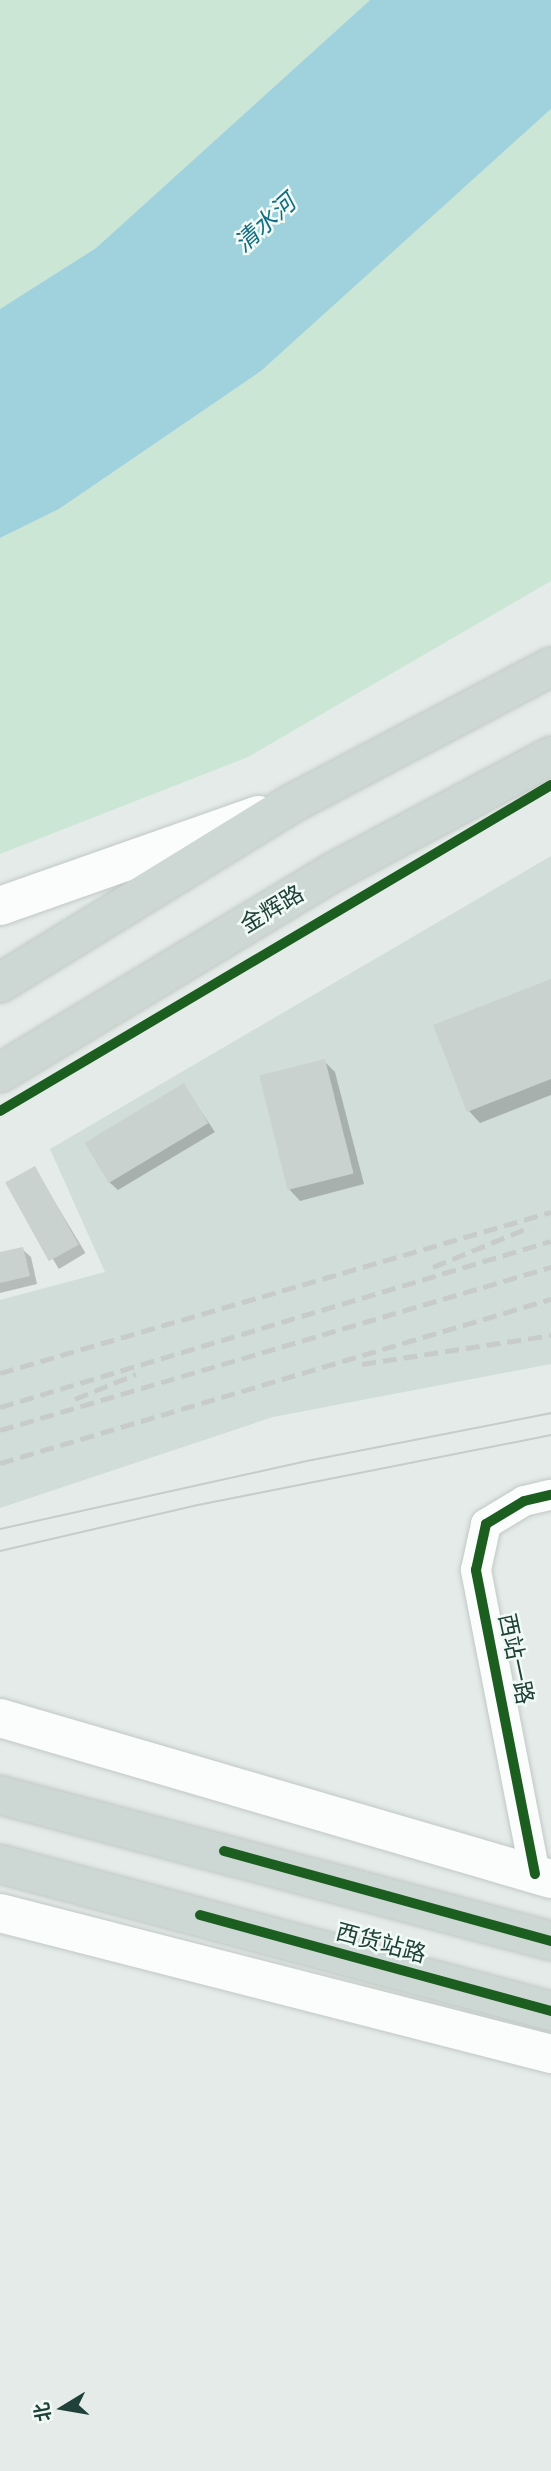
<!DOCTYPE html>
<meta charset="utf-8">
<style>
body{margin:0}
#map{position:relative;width:551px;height:2471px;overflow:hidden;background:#e4ebe8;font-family:Ubuntu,"Noto Sans SC",sans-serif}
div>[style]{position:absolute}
.built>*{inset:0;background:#d1ddd8}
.green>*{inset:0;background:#cce6d5}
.water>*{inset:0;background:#a0d2de}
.shadow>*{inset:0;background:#0003;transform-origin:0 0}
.building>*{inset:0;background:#cad2cf;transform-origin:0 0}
.roads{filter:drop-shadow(0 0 2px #c1c8c5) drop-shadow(0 0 2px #c1c8c5)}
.minor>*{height:30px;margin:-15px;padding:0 15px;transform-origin:15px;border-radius:15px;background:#fbfcfc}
.secondary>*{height:38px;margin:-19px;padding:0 19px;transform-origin:19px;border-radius:19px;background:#fbfcfc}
.primary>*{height:38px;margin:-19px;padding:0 19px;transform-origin:19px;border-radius:19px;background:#cdd7d4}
.tram>*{height:2px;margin:-1px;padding:0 1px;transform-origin:1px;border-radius:1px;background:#c7ccca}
.rail>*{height:5px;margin-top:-2.5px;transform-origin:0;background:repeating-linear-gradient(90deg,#c7ccca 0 14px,transparent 0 21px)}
.cycleway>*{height:10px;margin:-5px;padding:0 5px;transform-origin:5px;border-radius:5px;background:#1b5e20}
span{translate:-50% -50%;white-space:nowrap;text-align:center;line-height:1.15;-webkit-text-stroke:5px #f2faf6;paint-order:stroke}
.street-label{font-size:23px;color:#1f4139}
.water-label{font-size:24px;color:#126c84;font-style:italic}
.north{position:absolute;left:28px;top:2373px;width:70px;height:70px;-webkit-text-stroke:5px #f2faf6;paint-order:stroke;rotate:259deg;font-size:19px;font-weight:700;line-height:28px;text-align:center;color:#1f4139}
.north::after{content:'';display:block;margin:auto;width:24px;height:32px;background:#1f4139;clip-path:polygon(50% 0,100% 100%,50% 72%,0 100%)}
</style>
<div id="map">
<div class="built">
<i style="clip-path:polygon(551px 856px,551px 1364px,273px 1417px,0 1508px,0 1300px,105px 1272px,50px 1149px)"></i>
</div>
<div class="green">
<i style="clip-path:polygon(0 0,370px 0,96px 248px,0 309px)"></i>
<i style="clip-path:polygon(551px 109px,551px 581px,248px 757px,0 854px,0 538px,59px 509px,261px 371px)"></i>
</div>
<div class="water">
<i style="clip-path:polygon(370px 0,551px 0,551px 109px,261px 371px,59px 509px,0 538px,0 309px,96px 248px)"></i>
</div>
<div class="shadow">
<i style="clip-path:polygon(551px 981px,551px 1095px,480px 1123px,469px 1111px)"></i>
<i style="clip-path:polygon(324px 1061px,335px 1072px,364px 1184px,300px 1201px,289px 1189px)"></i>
<i style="clip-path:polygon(183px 1085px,215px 1132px,118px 1190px,109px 1182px)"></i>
<i style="left:35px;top:1169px;width:98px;height:31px;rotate:59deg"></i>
<i style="clip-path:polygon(22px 1249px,31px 1257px,37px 1284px,0 1293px,0 1254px)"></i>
</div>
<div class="building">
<i style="clip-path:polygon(551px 979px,551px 1079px,467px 1112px,433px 1025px)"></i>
<i style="left:325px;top:1059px;width:118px;height:68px;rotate:76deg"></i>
<i style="left:184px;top:1083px;width:47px;height:116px;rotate:59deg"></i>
<i style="left:35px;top:1166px;width:90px;height:34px;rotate:61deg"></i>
<i style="clip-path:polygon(23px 1247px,30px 1276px,0 1283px,0 1252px)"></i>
</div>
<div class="roads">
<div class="minor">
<i style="left:535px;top:1874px;width:310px;rotate:-101deg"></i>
<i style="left:476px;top:1570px;width:47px;rotate:-77.7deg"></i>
<i style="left:486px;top:1524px;width:44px;rotate:-31.2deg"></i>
<i style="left:524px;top:1501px;width:28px;rotate:-13deg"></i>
</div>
<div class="secondary">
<i style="left:0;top:906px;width:274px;rotate:-19.4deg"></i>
<i style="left:0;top:1718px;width:574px;rotate:16.29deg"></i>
<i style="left:0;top:1913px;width:569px;rotate:14.35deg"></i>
</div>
<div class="primary">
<i style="left:0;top:983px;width:344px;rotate:-31.6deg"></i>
<i style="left:293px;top:803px;width:292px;rotate:-27.8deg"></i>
<i style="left:0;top:1073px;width:391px;rotate:-31.1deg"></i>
<i style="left:335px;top:871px;width:245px;rotate:-28deg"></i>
<i style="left:0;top:1795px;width:570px;rotate:14.84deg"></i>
<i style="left:0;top:1864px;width:570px;rotate:14.94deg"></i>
</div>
</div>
<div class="tram">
<i style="left:0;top:1529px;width:320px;rotate:-12.5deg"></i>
<i style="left:312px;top:1460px;width:244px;rotate:-11.1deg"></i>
<i style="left:0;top:1551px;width:203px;rotate:-13.1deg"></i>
<i style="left:198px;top:1505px;width:360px;rotate:-11.2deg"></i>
</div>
<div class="rail">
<i style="left:433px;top:1267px;width:105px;rotate:-22.4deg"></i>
<i style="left:362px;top:1364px;width:191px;rotate:-8.7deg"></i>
<i style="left:0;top:1373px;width:574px;rotate:-16.29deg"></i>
<i style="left:75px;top:1399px;width:66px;rotate:-22.3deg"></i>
<i style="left:0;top:1407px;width:575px;rotate:-16.77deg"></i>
<i style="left:0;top:1430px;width:575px;rotate:-16.48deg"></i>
<i style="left:0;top:1463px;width:575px;rotate:-16.58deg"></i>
</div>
<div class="cycleway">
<i style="left:0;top:1111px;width:640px;rotate:-30.61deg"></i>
<i style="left:224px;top:1851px;width:339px;rotate:15.4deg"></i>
<i style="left:535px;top:1874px;width:310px;rotate:-101deg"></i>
<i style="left:476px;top:1570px;width:47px;rotate:-77.7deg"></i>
<i style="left:486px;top:1524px;width:44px;rotate:-31.2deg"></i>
<i style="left:524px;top:1501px;width:28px;rotate:-13deg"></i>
<i style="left:200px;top:1915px;width:364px;rotate:15.3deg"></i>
</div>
<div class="street-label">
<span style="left:272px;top:909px;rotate:-31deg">金辉路</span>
<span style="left:516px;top:1659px;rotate:78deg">西站一路</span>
<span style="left:381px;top:1943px;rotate:15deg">西货站路</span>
</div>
<div class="water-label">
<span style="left:265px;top:223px;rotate:-42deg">清水河</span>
</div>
<div class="north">北</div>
</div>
